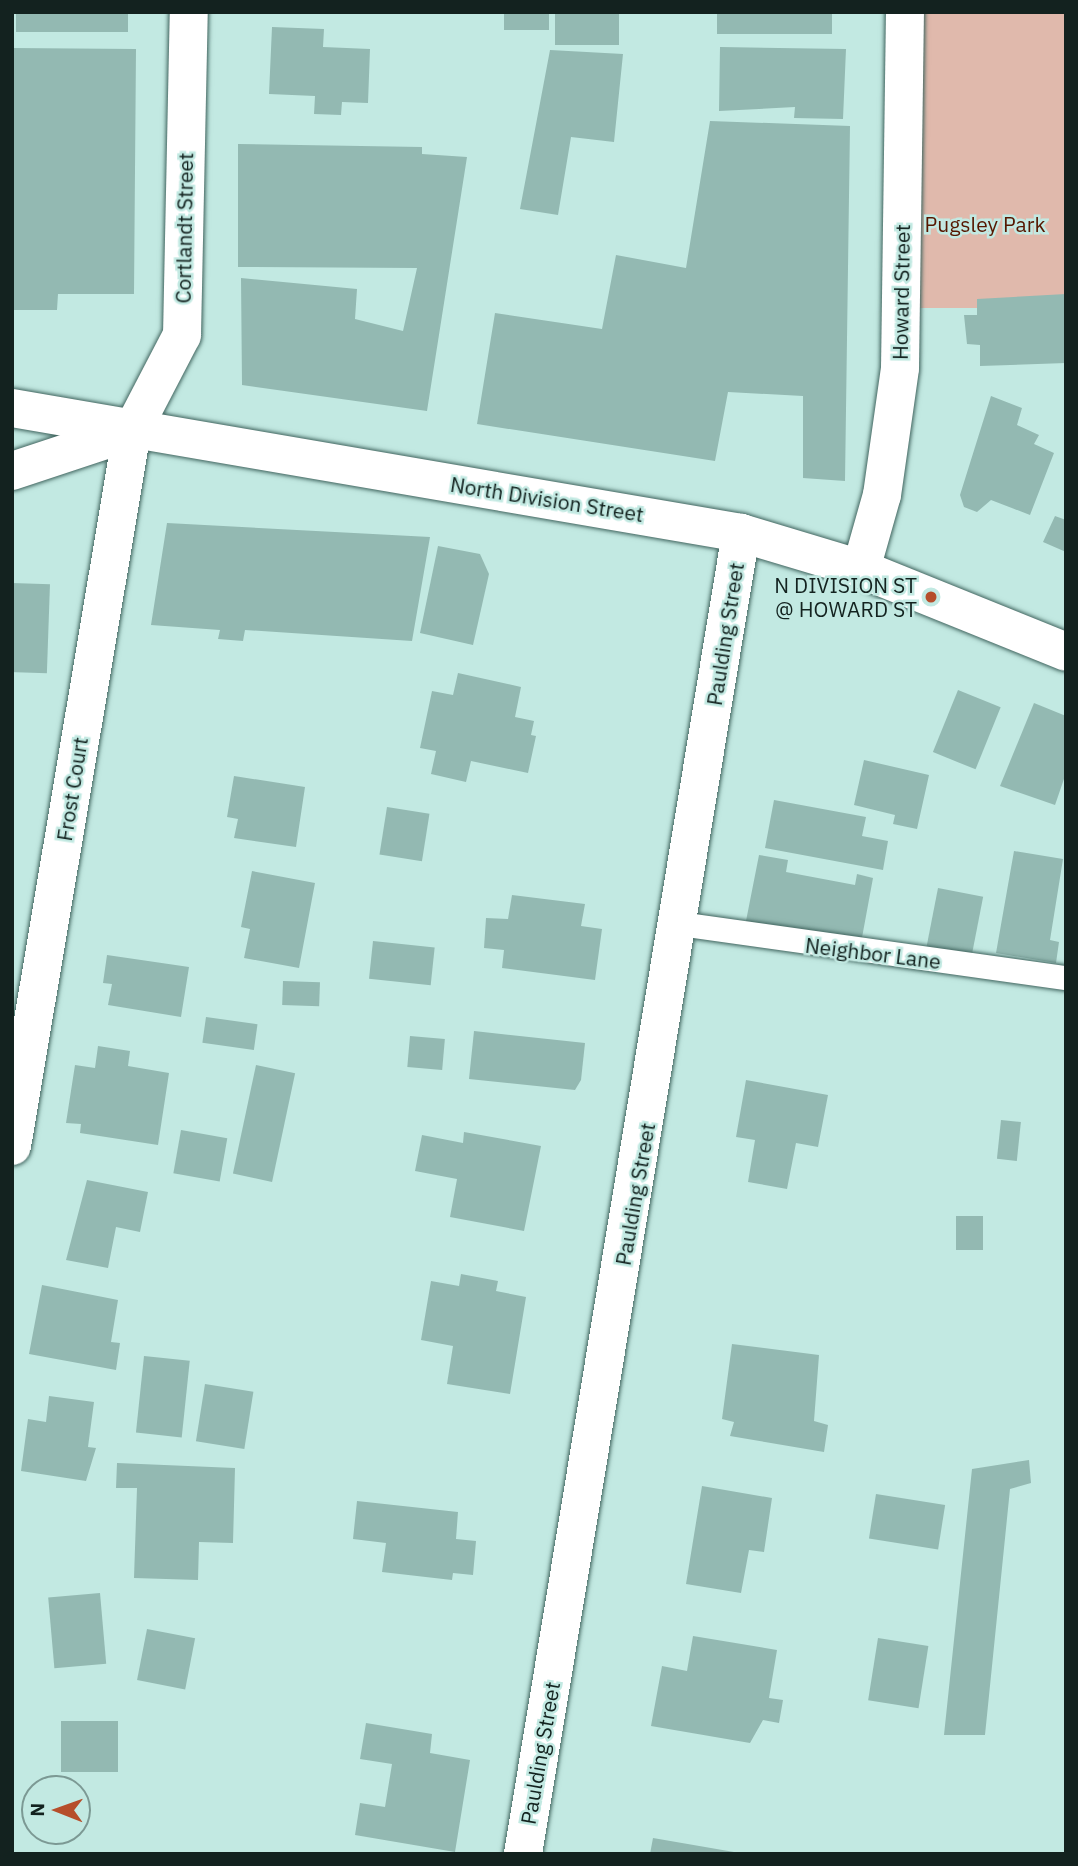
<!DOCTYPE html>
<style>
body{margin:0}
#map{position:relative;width:1078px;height:1866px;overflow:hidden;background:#c2e9e2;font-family:"IBM Plex Sans",sans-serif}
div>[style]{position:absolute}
.green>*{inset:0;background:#e0b9ac;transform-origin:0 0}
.building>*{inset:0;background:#93b9b2;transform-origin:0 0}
.roads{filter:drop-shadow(0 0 2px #41655f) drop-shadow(0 0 2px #41655f)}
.lane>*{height:24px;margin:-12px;padding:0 12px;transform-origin:12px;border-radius:12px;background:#fff}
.street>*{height:38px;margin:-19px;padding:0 19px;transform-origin:19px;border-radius:19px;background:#fff}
.secondary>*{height:38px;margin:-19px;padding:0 19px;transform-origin:19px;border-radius:19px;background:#fff}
.dots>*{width:19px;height:19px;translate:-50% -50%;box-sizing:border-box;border:4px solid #c2e9e2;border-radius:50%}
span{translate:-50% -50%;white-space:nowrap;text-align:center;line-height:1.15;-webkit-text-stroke:5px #c2e9e2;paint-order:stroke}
.park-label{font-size:21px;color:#561700}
.street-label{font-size:21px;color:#13221f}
.poi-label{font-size:21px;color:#13221f}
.right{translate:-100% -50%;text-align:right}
.frame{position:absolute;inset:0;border:14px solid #13221f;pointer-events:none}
.north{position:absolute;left:21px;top:1775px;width:70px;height:70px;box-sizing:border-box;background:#c2e9e2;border:2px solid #7c9994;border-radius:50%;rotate:271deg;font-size:19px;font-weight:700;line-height:28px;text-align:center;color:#13221f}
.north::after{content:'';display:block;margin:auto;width:24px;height:32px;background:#b64e2b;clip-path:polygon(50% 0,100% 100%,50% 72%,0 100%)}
</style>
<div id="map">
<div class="green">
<i style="left:918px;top:12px;width:148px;height:296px"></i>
</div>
<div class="building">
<i style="left:16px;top:12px;width:112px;height:20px"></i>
<i style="left:504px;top:12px;width:45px;height:18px"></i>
<i style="left:555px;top:12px;width:64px;height:33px"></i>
<i style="left:717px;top:12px;width:115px;height:22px"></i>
<i style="clip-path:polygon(272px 27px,324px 29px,323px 47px,370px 49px,368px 103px,342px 102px,341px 115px,314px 114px,315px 96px,269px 94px)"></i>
<i style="clip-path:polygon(720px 47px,846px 49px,843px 119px,794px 118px,795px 107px,719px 111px)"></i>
<i style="clip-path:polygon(12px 48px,136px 49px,134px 294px,58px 294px,57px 310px,12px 310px)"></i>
<i style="clip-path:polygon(550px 50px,623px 54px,614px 142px,571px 137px,558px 215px,520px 209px)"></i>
<i style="clip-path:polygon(710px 121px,850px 126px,845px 481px,803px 478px,803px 396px,728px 392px,715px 461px,477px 424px,495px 313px,602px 329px,616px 255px,686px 268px)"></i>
<i style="clip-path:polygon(238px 144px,422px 147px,422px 154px,467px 157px,427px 411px,242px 385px,241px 278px,357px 289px,355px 319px,403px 331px,417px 268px,238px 267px)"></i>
<i style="clip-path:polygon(1066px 294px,1066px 363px,980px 366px,980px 345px,967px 344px,964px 315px,977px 315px,977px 299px)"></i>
<i style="clip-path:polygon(991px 396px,1022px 408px,1017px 425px,1039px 435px,1034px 444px,1054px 453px,1030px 515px,991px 500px,977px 512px,964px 507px,960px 495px)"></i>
<i style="clip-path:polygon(1055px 516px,1066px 520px,1066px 552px,1043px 542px)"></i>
<i style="clip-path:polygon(167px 523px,430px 537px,412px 641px,245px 630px,243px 641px,218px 639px,220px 630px,151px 625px)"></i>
<i style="clip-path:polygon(438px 546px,480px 554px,489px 574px,473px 645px,420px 633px)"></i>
<i style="left:12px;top:583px;width:38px;height:89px;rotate:2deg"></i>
<i style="clip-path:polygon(458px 673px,521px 687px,515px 717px,534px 721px,531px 735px,536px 736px,528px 773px,471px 761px,466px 782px,431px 774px,436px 751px,420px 748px,432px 691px,453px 695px)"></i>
<i style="left:958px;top:690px;width:46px;height:67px;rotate:22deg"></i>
<i style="clip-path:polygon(1034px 703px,1066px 716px,1066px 773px,1055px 805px,1000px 786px)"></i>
<i style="clip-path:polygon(864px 760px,929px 775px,917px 829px,893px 824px,895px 815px,854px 805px)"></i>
<i style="clip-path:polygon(234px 776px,305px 787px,296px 847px,234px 838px,238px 819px,227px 817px)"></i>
<i style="clip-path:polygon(774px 800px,866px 817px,862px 836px,888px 841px,883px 870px,765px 848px)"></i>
<i style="left:387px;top:807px;width:43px;height:48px;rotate:9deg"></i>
<i style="clip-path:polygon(1014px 851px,1063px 859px,1050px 940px,1059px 942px,1056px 963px,996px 953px)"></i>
<i style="clip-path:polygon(759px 855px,788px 860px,786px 872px,855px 885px,857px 874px,873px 878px,861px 943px,746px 921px)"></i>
<i style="clip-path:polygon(252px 871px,315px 883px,299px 968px,244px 958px,250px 929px,241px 927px)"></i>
<i style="left:938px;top:888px;width:46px;height:63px;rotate:11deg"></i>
<i style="clip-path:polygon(512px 895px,585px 904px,581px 926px,602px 929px,595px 980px,502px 968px,504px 950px,484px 948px,486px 918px,508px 919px)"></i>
<i style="left:373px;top:941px;width:62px;height:38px;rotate:6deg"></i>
<i style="clip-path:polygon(107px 955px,189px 967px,181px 1017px,108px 1005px,112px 984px,103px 983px)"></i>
<i style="left:283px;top:981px;width:37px;height:24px;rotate:2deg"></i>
<i style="left:206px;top:1017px;width:52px;height:26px;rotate:8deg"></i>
<i style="clip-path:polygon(474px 1031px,585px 1043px,581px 1080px,575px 1090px,469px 1079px)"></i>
<i style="left:410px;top:1036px;width:35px;height:31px;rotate:5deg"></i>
<i style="clip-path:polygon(98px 1046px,130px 1051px,128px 1066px,169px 1073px,158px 1145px,80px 1133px,81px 1124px,66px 1123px,75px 1065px,95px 1068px)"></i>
<i style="left:256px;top:1065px;width:40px;height:111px;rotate:12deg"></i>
<i style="clip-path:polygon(746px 1080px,828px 1095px,818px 1147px,796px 1143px,787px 1189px,748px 1182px,755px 1140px,736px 1137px)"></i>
<i style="left:1001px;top:1120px;width:20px;height:39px;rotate:6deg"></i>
<i style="left:181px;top:1130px;width:47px;height:44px;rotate:10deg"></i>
<i style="clip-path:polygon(464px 1132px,541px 1146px,524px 1231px,450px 1217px,457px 1179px,415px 1171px,422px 1135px,463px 1143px)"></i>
<i style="clip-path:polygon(87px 1180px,148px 1192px,140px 1232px,116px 1227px,108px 1268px,66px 1260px)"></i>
<i style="left:956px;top:1216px;width:27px;height:34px"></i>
<i style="clip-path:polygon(461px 1274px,498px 1281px,496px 1291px,526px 1297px,510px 1394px,447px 1384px,453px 1346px,421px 1340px,431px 1281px,459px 1286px)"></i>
<i style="clip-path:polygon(42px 1285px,118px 1300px,111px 1342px,120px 1343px,116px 1370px,29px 1354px)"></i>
<i style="clip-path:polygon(732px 1344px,819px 1355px,814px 1421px,828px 1425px,824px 1452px,730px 1436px,734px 1422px,722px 1419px)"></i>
<i style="left:144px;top:1356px;width:46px;height:77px;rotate:6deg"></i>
<i style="left:205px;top:1384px;width:49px;height:58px;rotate:9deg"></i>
<i style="clip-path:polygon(49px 1396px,94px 1402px,88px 1447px,96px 1448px,86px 1481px,21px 1471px,28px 1419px,46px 1422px)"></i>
<i style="clip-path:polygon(1029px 1460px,1031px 1483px,1010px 1489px,985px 1735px,944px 1735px,972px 1469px)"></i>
<i style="clip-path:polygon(117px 1463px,235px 1468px,233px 1543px,199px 1542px,198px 1580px,134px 1578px,137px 1488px,116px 1488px)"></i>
<i style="clip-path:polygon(702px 1486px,772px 1498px,764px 1552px,749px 1550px,741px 1593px,686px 1584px)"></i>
<i style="left:876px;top:1494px;width:70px;height:45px;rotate:9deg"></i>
<i style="clip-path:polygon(357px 1501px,458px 1512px,456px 1539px,476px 1541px,473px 1575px,453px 1573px,452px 1580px,382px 1572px,386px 1543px,353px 1539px)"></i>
<i style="left:100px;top:1593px;width:71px;height:52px;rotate:85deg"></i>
<i style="left:147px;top:1629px;width:49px;height:52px;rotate:11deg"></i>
<i style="clip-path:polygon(693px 1636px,777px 1650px,769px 1698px,783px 1700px,779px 1723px,763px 1720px,750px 1743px,651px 1726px,662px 1666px,687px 1671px)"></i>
<i style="left:878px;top:1638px;width:51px;height:63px;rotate:9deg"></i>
<i style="left:61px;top:1721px;width:57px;height:51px"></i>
<i style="clip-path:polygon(366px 1723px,432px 1734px,430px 1753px,470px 1760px,455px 1852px,355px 1835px,360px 1803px,385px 1807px,392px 1764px,360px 1759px)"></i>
<i style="clip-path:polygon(653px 1838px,734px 1852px,734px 1854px,650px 1854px)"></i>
</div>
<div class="roads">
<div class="lane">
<i style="left:680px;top:924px;width:390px;rotate:8deg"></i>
</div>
<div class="street">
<i style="left:861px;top:569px;width:77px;rotate:-74.2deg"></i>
<i style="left:882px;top:495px;width:128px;rotate:-81.9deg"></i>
<i style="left:900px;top:368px;width:356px;rotate:-89.2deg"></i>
<i style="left:12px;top:1146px;width:725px;rotate:-80.47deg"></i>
<i style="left:132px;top:431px;width:108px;rotate:-62.5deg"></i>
<i style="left:182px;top:335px;width:323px;rotate:-88.8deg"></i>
<i style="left:523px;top:1854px;width:1339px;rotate:-80.63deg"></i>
</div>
<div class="secondary">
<i style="left:12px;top:408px;width:740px;rotate:9.73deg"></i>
<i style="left:741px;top:533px;width:125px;rotate:16.7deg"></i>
<i style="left:861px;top:569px;width:221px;rotate:22deg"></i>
<i style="left:12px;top:471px;width:124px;rotate:-18.3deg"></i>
</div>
</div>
<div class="dots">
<i style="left:931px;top:597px;background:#b64e2b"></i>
</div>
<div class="park-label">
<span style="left:985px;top:224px">Pugsley Park</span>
</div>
<div class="street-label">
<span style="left:184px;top:228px;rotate:-89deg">Cortlandt Street</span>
<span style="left:901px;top:292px;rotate:-89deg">Howard Street</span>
<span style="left:547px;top:499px;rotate:9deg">North Division Street</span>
<span style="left:725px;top:634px;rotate:-81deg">Paulding Street</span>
<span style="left:72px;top:789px;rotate:-81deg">Frost Court</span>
<span style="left:873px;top:953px;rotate:7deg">Neighbor Lane</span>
<span style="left:635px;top:1194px;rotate:-80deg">Paulding Street</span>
<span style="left:540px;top:1753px;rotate:-80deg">Paulding Street</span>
</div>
<div class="poi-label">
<span class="right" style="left:917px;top:597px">N DIVISION ST<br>@ HOWARD ST</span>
</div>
<div class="frame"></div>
<div class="north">N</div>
</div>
